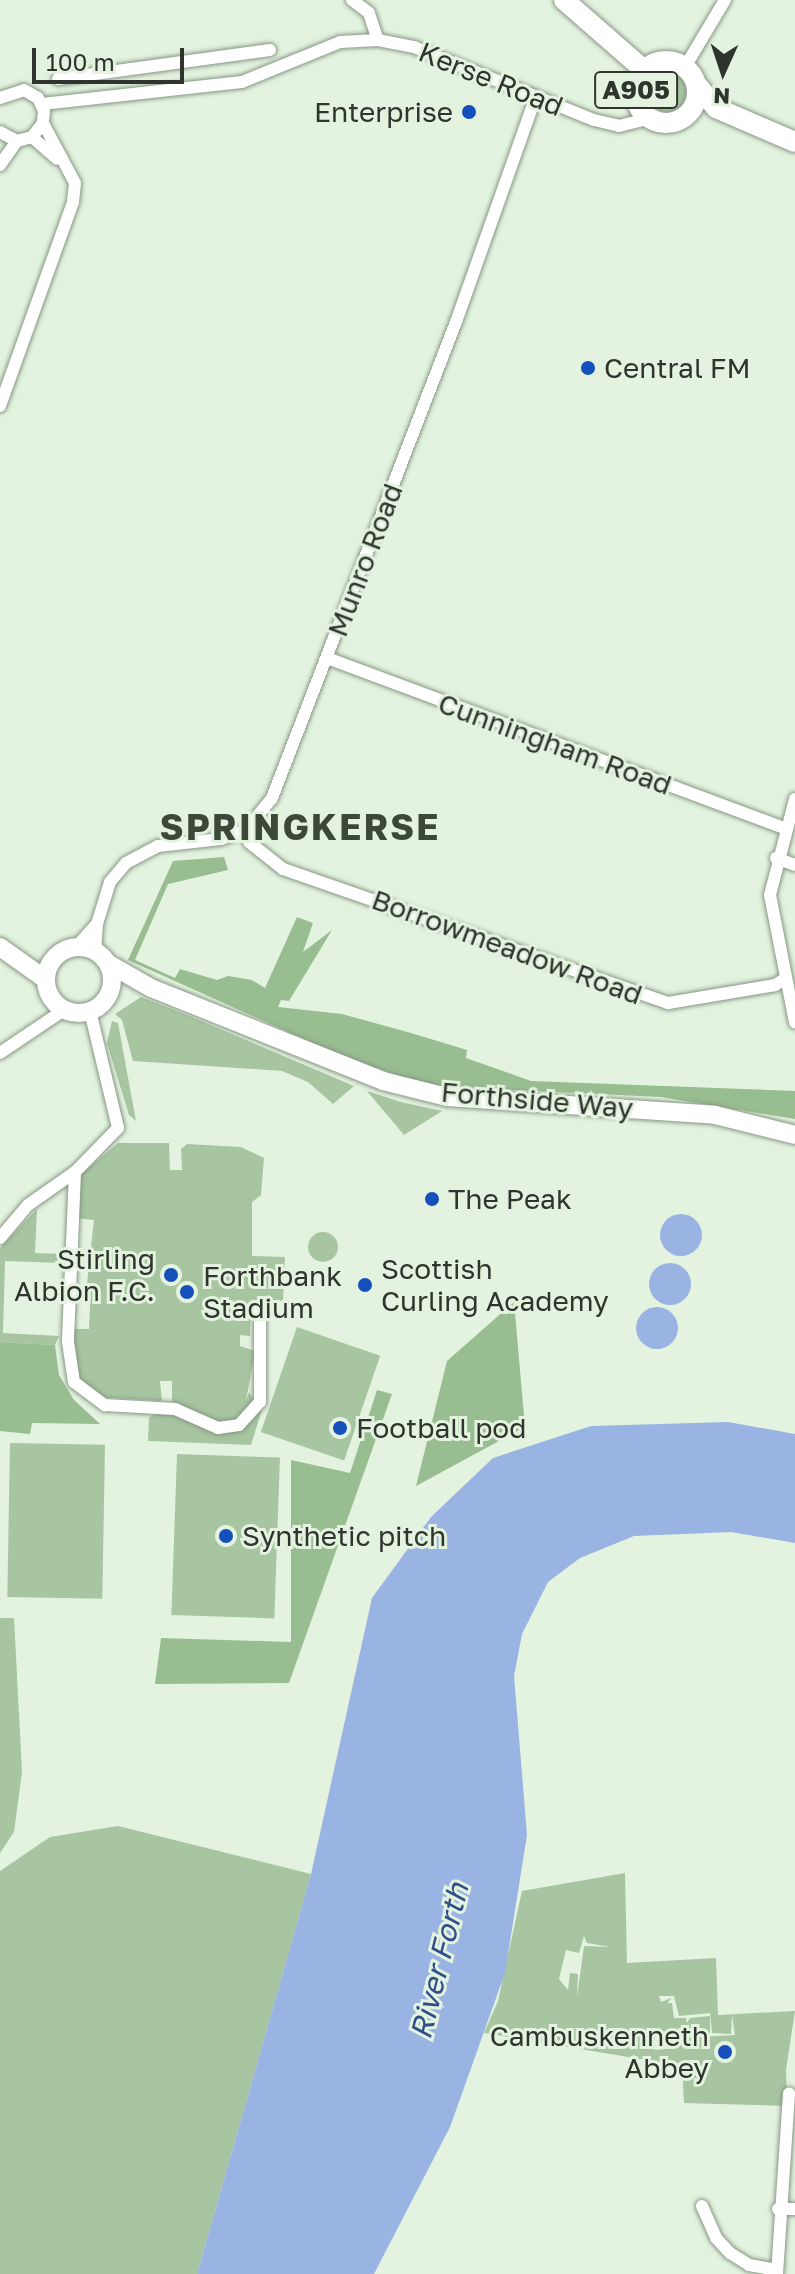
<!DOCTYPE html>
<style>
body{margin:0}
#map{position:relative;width:795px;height:2274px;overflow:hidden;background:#e3f3df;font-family:"Golos Text",sans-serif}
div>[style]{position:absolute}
.green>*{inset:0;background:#a7c5a0;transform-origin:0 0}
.round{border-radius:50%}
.forest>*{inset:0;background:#98bd90}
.water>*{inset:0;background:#99b4e3}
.roads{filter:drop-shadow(0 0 2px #879784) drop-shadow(0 0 2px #879784)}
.street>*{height:12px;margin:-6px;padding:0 6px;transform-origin:6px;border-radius:6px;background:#fff}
.secondary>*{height:18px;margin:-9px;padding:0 9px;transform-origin:9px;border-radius:9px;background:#fff}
.secondary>.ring{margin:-9px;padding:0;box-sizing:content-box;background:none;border:18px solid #fff;border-radius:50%}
.primary>*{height:20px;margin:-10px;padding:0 10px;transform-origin:10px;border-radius:10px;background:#fff}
.primary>.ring{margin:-10px;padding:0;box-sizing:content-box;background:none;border:20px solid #fff;border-radius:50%}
.dots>*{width:22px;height:22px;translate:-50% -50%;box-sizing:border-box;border:4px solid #e3f3df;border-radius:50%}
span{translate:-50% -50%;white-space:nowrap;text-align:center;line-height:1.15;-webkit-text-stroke:6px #e3f3df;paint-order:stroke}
.shield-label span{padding:2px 6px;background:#e3f3df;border:2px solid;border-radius:6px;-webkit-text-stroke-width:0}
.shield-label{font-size:26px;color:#2f352d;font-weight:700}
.street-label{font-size:28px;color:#2f352d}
.poi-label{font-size:28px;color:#2f352d}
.right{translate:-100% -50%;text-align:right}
.left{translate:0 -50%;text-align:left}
.water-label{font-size:30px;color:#2f4f89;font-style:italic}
.district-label{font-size:36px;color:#3c4939;font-weight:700;letter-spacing:2px}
.north{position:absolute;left:683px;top:32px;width:80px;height:80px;-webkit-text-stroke:6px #e3f3df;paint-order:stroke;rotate:183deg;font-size:22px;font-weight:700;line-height:32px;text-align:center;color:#2f352d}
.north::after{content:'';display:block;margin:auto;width:28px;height:36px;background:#2f352d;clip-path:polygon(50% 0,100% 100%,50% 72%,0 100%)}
.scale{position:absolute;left:32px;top:48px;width:152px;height:36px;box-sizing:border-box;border:4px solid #2f352d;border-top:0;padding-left:10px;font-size:24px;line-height:28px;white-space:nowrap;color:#2f352d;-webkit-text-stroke:6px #e3f3df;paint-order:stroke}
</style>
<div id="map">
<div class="green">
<i class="round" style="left:647px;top:70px;width:42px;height:42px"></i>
<i style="clip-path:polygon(141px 997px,192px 1017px,354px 1086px,333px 1104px,308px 1082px,282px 1071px,133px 1061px,122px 1020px,115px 1014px)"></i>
<i style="clip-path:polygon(112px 1021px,118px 1023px,136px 1121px,129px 1115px,107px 1043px)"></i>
<i style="clip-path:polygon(367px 1091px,401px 1102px,442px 1111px,404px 1135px)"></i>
<i style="clip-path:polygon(118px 1143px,169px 1143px,170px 1170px,182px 1170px,181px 1149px,187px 1144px,241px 1147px,264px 1158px,261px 1195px,252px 1202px,252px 1256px,285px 1257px,283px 1301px,251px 1300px,250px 1336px,240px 1335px,240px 1346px,255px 1351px,246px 1401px,249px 1392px,254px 1400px,237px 1420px,218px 1423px,181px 1407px,172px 1401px,172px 1381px,160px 1381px,162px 1401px,99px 1397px,78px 1381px,70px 1329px,89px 1329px,91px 1285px,87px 1284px,94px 1220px,75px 1218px,80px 1175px)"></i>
<i style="clip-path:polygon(37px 1209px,35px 1253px,62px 1254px,61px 1263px,5px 1261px,3px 1333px,59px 1336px,55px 1345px,0 1342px,0 1248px)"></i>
<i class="round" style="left:308px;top:1232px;width:30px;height:30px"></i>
<i style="left:297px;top:1327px;width:88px;height:111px;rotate:19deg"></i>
<i style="clip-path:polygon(261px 1399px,265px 1400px,251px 1445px,148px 1441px,149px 1418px,159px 1411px,241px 1426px,254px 1418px)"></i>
<i style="left:10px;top:1443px;width:95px;height:154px;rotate:1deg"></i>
<i style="left:177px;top:1454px;width:103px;height:161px;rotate:2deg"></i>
<i style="clip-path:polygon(0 1618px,14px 1618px,22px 1772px,14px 1832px,0 1853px)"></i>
<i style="clip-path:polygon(118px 1826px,311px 1874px,197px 2274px,0 2274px,0 1871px,50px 1837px)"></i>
<i style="clip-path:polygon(evenodd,625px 1873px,627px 1963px,716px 1958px,718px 2015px,795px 2011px,786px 2070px,787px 2106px,684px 2103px,682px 2066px,484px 2033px,498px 2001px,522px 1891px,625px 1873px,584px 1936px,587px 1943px,611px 1947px,584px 1946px,577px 1997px,578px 1974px,570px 1973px,568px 1990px,559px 1979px,566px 1950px,579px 1953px,584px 1936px,625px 1873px,659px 1996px,674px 1996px,679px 2016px,710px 2013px,712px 2033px,731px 2034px,732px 2015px,735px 2035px,681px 2038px,678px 2048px,655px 2050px,655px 2034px,643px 2031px,657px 2032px,658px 2046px,675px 2044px,675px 2036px,682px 2034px,710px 2033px,710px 2016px,690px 2018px,687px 2023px,686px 2018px,674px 2018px,672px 2003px,667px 2003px,672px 1998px,661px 2002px,659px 1996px)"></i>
</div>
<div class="forest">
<i style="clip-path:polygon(224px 857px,228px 870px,168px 884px,135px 960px,175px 978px,180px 969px,217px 980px,228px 976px,252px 980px,265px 988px,297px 917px,313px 923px,303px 952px,332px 930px,289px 1001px,281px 1000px,278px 1007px,342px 1014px,411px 1033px,467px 1050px,466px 1058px,531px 1081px,795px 1091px,795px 1119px,661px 1097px,429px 1086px,344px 1057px,128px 960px,173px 861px)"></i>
<i style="clip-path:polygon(514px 1302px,525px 1427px,416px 1486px,447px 1361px)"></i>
<i style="clip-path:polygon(0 1342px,55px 1345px,59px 1375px,74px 1400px,100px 1424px,32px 1423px,30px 1434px,0 1431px)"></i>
<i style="clip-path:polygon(377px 1390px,392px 1394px,289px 1683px,155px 1684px,161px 1638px,291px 1642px,291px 1460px,350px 1473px)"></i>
</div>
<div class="water">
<i class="round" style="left:660px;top:1214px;width:42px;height:42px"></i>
<i class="round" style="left:649px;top:1263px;width:42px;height:42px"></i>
<i class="round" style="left:636px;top:1307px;width:42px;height:42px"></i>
<i style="clip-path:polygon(728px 1422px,795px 1434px,795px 1543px,731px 1532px,634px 1536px,580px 1558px,548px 1582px,522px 1634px,514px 1676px,527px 1835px,505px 1973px,450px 2127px,374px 2274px,197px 2274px,311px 1874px,372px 1598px,431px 1517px,493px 1458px,591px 1426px)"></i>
</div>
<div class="roads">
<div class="street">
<i style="left:352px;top:0;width:21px;rotate:37deg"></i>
<i style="left:369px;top:13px;width:28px;rotate:72deg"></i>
<i style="left:685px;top:67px;width:78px;rotate:-59.2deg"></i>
<i style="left:58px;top:79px;width:214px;rotate:-7.8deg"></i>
<i style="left:0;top:98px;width:25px;rotate:-18deg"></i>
<i style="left:24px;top:90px;width:16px;rotate:30deg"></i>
<i style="left:38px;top:98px;width:14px;rotate:65deg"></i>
<i style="left:44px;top:111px;width:12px;rotate:95deg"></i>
<i style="left:43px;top:123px;width:18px;rotate:128deg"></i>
<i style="left:32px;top:137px;width:16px;rotate:165deg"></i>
<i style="left:17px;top:141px;width:19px;rotate:-152deg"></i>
<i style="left:42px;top:104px;width:201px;rotate:-6.3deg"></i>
<i style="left:242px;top:82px;width:106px;rotate:-22.2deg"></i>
<i style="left:340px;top:42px;width:38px;rotate:-3deg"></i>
<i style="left:378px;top:40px;width:37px;rotate:11deg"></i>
<i style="left:414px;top:47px;width:194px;rotate:22.1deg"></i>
<i style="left:594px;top:120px;width:26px;rotate:13deg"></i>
<i style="left:619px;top:126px;width:32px;rotate:-14deg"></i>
<i style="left:32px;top:137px;width:33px;rotate:41deg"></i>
<i style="left:0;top:165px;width:29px;rotate:-55deg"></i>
<i style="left:0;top:406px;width:217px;rotate:-70.3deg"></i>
<i style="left:73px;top:202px;width:19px;rotate:-84deg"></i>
<i style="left:75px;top:183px;width:68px;rotate:-118.1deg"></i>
<i style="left:327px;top:658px;width:487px;rotate:20.4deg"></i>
<i style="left:795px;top:799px;width:99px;rotate:104.6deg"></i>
<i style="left:770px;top:895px;width:130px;rotate:78.9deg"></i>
<i style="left:246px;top:830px;width:12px;rotate:76deg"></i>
<i style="left:249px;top:842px;width:43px;rotate:38.5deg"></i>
<i style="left:283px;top:869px;width:408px;rotate:19.2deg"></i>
<i style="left:668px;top:1003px;width:109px;rotate:-9.5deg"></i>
<i style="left:775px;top:985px;width:13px;rotate:-32deg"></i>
<i style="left:776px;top:858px;width:20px;rotate:20deg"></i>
<i style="left:97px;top:924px;width:44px;rotate:-72.8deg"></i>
<i style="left:110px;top:882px;width:25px;rotate:-50deg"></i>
<i style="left:126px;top:863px;width:36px;rotate:-28deg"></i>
<i style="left:158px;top:846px;width:63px;rotate:-6.3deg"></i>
<i style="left:221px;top:839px;width:27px;rotate:-20deg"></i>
<i style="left:246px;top:830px;width:41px;rotate:-50.9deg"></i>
<i style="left:272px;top:798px;width:510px;rotate:-68.87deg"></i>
<i style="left:456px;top:322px;width:237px;rotate:-70.5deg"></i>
<i style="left:77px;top:946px;width:30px;rotate:-48deg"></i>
<i style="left:97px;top:924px;width:26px;rotate:94deg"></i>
<i style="left:90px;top:1011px;width:120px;rotate:76.5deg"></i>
<i style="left:118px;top:1128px;width:62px;rotate:134.3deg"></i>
<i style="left:75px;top:1172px;width:170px;rotate:92.4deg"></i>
<i style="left:68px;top:1342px;width:40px;rotate:81.5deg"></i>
<i style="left:74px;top:1382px;width:39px;rotate:37deg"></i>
<i style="left:105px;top:1405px;width:70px;rotate:3.3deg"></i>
<i style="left:175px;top:1409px;width:47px;rotate:23.8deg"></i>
<i style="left:218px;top:1428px;width:21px;rotate:-8deg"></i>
<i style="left:239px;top:1425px;width:31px;rotate:-48deg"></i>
<i style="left:260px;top:1402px;width:91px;rotate:-90deg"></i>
<i style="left:0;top:1053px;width:77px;rotate:-33.9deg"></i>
<i style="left:0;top:1238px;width:43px;rotate:-49.7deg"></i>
<i style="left:28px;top:1205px;width:57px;rotate:-35.1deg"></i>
<i style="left:702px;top:2206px;width:35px;rotate:66deg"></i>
<i style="left:716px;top:2238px;width:21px;rotate:47deg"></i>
<i style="left:730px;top:2253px;width:22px;rotate:32deg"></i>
<i style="left:749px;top:2265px;width:28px;rotate:10deg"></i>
<i style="left:778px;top:2209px;width:17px"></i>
<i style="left:777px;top:2274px;width:181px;rotate:-86.2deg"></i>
</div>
<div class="secondary">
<i class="ring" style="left:46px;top:947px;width:48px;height:48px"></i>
<i style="left:0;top:947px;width:55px;rotate:35.4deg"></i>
<i style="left:109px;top:964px;width:48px;rotate:29.7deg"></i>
<i style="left:151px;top:988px;width:250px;rotate:21.8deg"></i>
<i style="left:383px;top:1081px;width:66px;rotate:14deg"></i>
<i style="left:447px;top:1097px;width:269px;rotate:3.8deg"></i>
<i style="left:715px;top:1115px;width:82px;rotate:14deg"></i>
</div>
<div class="primary">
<i style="left:564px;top:0;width:106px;rotate:41.2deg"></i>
<i class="ring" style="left:635px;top:61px;width:42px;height:42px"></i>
<i style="left:697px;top:85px;width:30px;rotate:50deg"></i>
<i style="left:716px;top:108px;width:86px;rotate:23.3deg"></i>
</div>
</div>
<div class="dots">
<i style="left:469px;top:112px;background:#144fbb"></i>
<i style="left:588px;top:368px;background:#144fbb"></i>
<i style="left:432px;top:1199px;background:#144fbb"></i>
<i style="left:171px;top:1275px;background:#144fbb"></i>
<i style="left:365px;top:1285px;background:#144fbb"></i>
<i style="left:187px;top:1292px;background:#144fbb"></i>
<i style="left:340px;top:1428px;background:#144fbb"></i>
<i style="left:226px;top:1536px;background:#144fbb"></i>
<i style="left:725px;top:2052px;background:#144fbb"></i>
</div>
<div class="shield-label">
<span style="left:636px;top:90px">A905</span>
</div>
<div class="street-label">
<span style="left:491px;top:79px;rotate:22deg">Kerse Road</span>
<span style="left:365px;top:560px;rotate:-69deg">Munro Road</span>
<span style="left:555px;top:744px;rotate:20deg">Cunningham Road</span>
<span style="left:507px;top:947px;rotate:20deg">Borrowmeadow Road</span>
<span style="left:537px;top:1100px;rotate:5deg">Forthside Way</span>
</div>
<div class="poi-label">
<span class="right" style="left:453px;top:112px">Enterprise</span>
<span class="left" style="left:604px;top:368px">Central FM</span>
<span class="left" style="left:448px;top:1199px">The Peak</span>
<span class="right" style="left:155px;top:1275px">Stirling<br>Albion F.C.</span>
<span class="left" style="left:381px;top:1285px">Scottish<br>Curling Academy</span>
<span class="left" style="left:203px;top:1292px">Forthbank<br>Stadium</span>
<span class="left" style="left:356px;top:1428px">Football pod</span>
<span class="left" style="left:242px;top:1536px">Synthetic pitch</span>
<span class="right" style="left:709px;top:2052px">Cambuskenneth<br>Abbey</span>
</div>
<div class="water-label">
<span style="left:439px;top:1961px;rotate:-76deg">River Forth</span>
</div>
<div class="district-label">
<span style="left:300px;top:827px">SPRINGKERSE</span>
</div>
<div class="north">N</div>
<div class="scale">100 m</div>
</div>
